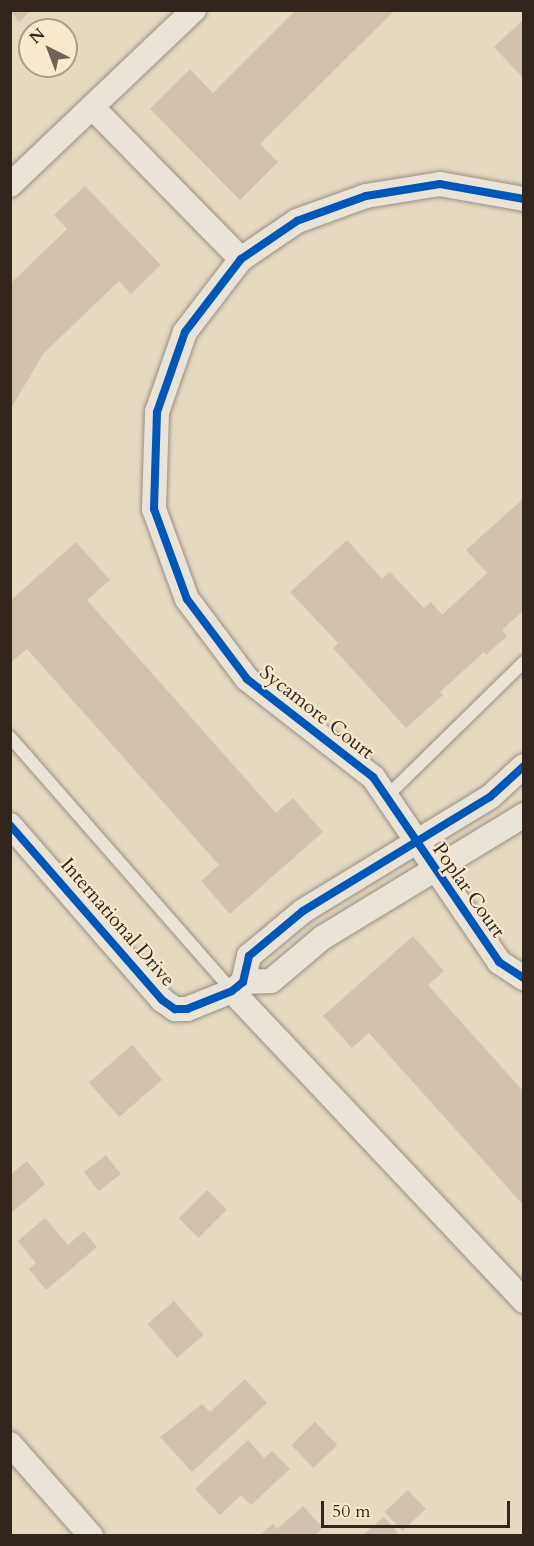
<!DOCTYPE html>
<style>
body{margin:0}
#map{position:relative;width:534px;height:1546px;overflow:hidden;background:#e6d9c2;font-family:Cardo,serif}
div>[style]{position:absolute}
.building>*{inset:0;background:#d1c1ae;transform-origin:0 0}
.roads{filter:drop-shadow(0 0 2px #988f81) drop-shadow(0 0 2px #988f81)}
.lane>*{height:12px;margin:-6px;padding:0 6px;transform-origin:6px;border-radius:6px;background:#e9e3d8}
.street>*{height:24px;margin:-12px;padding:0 12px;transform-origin:12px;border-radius:12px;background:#e9e3d8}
.cycleway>*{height:8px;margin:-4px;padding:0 4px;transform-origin:4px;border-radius:4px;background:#0057b8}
span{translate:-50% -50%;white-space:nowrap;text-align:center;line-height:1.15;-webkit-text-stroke:4.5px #f8e9ce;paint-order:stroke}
.street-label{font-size:20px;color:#31251d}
.frame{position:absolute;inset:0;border:12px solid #31251d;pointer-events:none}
.north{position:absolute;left:18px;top:18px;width:60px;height:60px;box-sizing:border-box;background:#f8e9ce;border:2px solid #a89b87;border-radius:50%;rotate:318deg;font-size:16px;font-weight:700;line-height:24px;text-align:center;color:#31251d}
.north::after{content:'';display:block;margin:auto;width:21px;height:27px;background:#706457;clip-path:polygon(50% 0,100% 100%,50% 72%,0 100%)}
.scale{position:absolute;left:321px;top:1501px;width:189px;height:27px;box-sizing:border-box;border:3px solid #31251d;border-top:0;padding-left:8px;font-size:18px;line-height:21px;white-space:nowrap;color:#31251d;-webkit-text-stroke:4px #f8e9ce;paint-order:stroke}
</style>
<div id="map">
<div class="building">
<i style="clip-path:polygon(10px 10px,31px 10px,19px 22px)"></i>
<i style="clip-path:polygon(296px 10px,395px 10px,260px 144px,278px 162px,240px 200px,150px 109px,190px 69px,213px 93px)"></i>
<i style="clip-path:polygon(524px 19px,524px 76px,522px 77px,494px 47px)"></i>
<i style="clip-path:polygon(85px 186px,161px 265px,131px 294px,119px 281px,43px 354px,10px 410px,10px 284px,67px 229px,54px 215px)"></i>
<i style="clip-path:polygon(524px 498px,524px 610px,502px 630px,507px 636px,486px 655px,484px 652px,440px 692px,443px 695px,406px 728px,333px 648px,338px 643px,290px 592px,347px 540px,382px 579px,390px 572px,424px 608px,431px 602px,442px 615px,487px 573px,466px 550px)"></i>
<i style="clip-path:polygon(76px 542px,110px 580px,87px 600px,276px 813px,293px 798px,323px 832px,230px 914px,201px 881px,219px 865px,27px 649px,10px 663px,10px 601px)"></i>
<i style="clip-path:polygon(413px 936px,444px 971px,428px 985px,524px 1092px,524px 1206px,369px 1033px,352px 1048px,323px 1016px)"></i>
<i style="left:132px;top:1045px;width:46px;height:57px;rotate:49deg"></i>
<i style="left:106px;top:1155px;width:24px;height:28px;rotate:52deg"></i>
<i style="clip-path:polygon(27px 1161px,45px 1184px,10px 1214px,10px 1175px)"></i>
<i style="left:207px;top:1190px;width:28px;height:40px;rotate:45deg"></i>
<i style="clip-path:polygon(45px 1218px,68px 1245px,84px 1231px,97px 1247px,46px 1290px,29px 1269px,36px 1263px,18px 1241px)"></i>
<i style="left:174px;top:1301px;width:45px;height:35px;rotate:49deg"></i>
<i style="clip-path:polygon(245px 1379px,267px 1403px,192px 1472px,160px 1437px,202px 1404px,210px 1412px)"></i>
<i style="left:315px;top:1422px;width:32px;height:33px;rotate:46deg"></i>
<i style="clip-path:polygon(248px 1440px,264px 1458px,272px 1451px,290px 1469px,251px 1505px,241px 1495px,220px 1515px,195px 1489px)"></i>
<i style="left:408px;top:1490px;width:26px;height:32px;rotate:47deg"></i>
<i style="clip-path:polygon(303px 1506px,323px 1528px,314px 1536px,259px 1536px,273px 1524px,277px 1529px)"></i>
<i style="clip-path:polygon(384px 1517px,398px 1533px,394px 1536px,362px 1536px)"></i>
</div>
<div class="roads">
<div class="lane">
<i style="left:10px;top:737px;width:337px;rotate:48.8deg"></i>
<i style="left:387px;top:796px;width:192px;rotate:-44.4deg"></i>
</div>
<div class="street">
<i style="left:92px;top:107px;width:213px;rotate:45.6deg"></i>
<i style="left:10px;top:185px;width:254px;rotate:-43.6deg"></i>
<i style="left:524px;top:199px;width:85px;rotate:-169.9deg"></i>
<i style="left:440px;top:184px;width:75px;rotate:170.8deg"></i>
<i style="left:366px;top:196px;width:73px;rotate:160.1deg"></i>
<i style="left:297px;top:221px;width:68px;rotate:145.8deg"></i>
<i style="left:241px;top:259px;width:92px;rotate:127.5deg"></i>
<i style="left:185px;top:332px;width:85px;rotate:109.3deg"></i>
<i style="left:157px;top:412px;width:97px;rotate:91.8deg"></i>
<i style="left:154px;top:509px;width:96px;rotate:69.9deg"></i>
<i style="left:187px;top:599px;width:100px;rotate:53.1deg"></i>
<i style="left:247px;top:679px;width:160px;rotate:37.9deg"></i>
<i style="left:373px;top:777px;width:224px;rotate:55.7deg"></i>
<i style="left:499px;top:962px;width:30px;rotate:33deg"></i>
<i style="left:10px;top:825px;width:232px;rotate:49deg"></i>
<i style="left:162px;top:1000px;width:16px;rotate:35deg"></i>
<i style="left:175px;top:1009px;width:12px"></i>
<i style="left:187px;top:1009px;width:48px;rotate:-21.8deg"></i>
<i style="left:232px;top:991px;width:14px;rotate:-39deg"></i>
<i style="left:243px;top:982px;width:27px;rotate:-77deg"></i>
<i style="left:249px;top:956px;width:70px;rotate:-39.8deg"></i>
<i style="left:303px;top:911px;width:219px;rotate:-31.4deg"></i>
<i style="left:490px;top:797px;width:46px;rotate:-42.4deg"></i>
<i style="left:243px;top:982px;width:28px;rotate:-2deg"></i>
<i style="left:271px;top:981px;width:67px;rotate:-40.1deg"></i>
<i style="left:322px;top:938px;width:237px;rotate:-31.3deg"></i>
<i style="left:232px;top:991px;width:426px;rotate:46.7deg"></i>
<i style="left:10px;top:1444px;width:123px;rotate:48.6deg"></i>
</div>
</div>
<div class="cycleway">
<i style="left:524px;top:199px;width:85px;rotate:-169.9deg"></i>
<i style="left:440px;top:184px;width:75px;rotate:170.8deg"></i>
<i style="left:366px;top:196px;width:73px;rotate:160.1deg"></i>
<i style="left:297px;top:221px;width:68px;rotate:145.8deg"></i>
<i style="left:241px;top:259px;width:92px;rotate:127.5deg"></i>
<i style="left:185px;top:332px;width:85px;rotate:109.3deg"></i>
<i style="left:157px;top:412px;width:97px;rotate:91.8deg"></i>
<i style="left:154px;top:509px;width:96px;rotate:69.9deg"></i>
<i style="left:187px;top:599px;width:100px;rotate:53.1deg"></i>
<i style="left:247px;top:679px;width:160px;rotate:37.9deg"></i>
<i style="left:373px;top:777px;width:224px;rotate:55.7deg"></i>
<i style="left:499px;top:962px;width:30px;rotate:33deg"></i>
<i style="left:10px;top:825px;width:232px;rotate:49deg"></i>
<i style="left:162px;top:1000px;width:16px;rotate:35deg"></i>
<i style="left:175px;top:1009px;width:12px"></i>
<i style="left:187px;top:1009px;width:48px;rotate:-21.8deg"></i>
<i style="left:232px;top:991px;width:14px;rotate:-39deg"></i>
<i style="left:243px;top:982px;width:27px;rotate:-77deg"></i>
<i style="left:249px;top:956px;width:70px;rotate:-39.8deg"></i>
<i style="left:303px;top:911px;width:219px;rotate:-31.4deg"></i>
<i style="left:490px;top:797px;width:46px;rotate:-42.4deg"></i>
</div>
<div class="street-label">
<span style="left:317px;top:712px;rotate:38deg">Sycamore Court</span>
<span style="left:469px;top:890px;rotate:55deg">Poplar Court</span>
<span style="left:118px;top:922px;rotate:49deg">International Drive</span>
</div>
<div class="frame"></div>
<div class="north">N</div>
<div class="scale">50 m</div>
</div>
